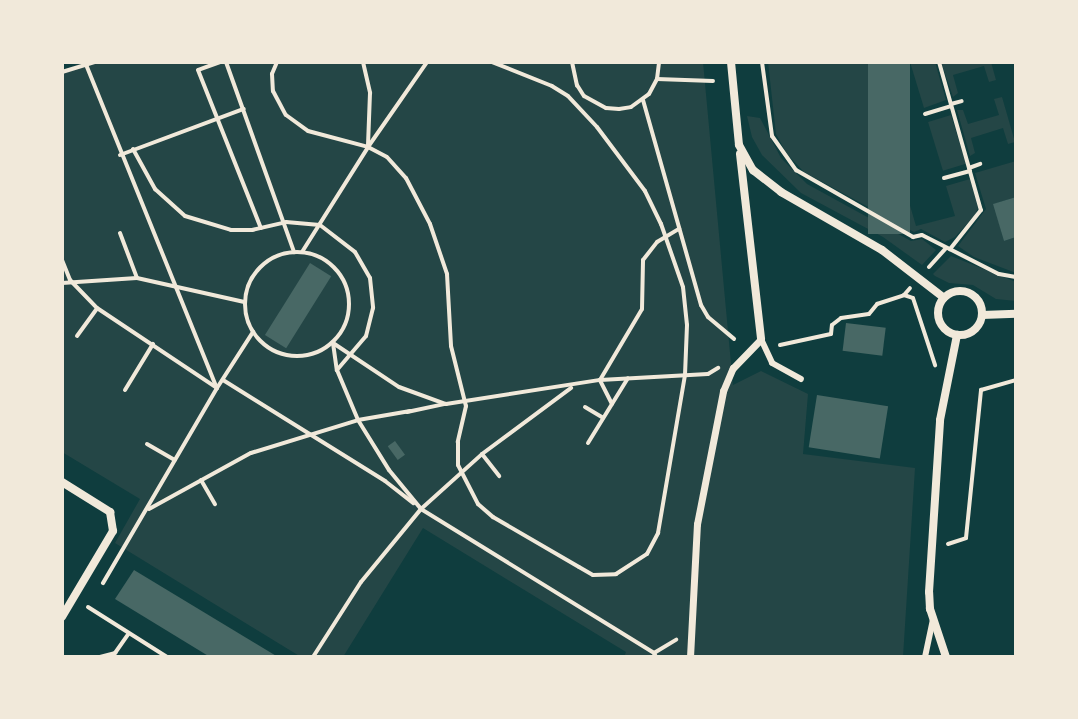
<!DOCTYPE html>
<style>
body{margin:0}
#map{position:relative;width:1078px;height:719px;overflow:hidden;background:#0f3d3e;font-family:Poppins,sans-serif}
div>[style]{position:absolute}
.green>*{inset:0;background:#244646;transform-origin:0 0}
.building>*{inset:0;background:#486865;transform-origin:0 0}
.path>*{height:4px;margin:-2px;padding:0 2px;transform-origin:2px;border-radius:2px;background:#f1e9da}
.path>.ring{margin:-2px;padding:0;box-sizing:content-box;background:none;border:4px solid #f1e9da;border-radius:50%}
.service>*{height:6px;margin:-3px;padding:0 3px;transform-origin:3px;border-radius:3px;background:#f1e9da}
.pedestrian>*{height:7px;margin:-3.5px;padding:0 3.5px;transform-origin:3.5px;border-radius:3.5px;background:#f1e9da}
.minor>*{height:8px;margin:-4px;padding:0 4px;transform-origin:4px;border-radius:4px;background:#f1e9da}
.minor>.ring{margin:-4px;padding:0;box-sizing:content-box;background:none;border:8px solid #f1e9da;border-radius:50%}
span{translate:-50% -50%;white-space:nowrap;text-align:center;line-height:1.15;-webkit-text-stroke:8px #f1e9da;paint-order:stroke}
.frame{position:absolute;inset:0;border:64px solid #f1e9da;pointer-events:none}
</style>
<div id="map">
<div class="green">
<i style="clip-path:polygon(85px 62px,703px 62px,733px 385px,761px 371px,808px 394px,803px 454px,915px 468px,903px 657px,624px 657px,626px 652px,423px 528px,343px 657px,301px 657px,115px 543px,140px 499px,62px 452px,62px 70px)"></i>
<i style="clip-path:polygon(768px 62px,868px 62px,916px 226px,955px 216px,946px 186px,970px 179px,978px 208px,975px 215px,955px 237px,945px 242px,921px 229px,914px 232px,804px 172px,787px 154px,776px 134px)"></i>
<i style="clip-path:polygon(910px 62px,935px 62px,946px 100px,924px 108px)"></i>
<i style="clip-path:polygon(941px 62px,991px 62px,996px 80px,989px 82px,984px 66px,953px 75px,958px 93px,953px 97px)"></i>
<i style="clip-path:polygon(1002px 97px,1015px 142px,1008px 144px,1003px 128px,971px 138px,975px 153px,970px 156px,957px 110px,963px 110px,968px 124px,999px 115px,994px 99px)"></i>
<i style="left:951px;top:115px;width:51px;height:24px;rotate:73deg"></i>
<i style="clip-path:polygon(747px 116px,760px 118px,781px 158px,807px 184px,911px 241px,922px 239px,936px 250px,922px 265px,883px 237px,801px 193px,762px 155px,752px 137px)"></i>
<i style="clip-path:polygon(1016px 161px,1016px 197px,994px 204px,1004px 241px,1016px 237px,1016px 273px,974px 257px,958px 246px,986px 209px,975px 173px)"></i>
<i style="clip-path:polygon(951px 256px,1016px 282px,1016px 301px,996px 299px,973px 285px,949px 283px,935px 276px,933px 274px)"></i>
</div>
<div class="building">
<i style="left:868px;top:62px;width:42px;height:172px"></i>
<i style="clip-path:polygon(1016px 197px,1016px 237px,1004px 241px,993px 204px)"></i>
<i style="left:310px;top:263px;width:25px;height:85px;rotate:32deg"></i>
<i style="left:846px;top:323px;width:40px;height:28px;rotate:7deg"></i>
<i style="left:817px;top:395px;width:72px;height:53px;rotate:9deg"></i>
<i style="left:395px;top:441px;width:17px;height:9px;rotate:54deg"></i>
<i style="clip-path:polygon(134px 570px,278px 657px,210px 657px,115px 599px)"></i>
</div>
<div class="path">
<i style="left:85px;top:62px;width:352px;rotate:68deg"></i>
<i style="left:217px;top:388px;width:67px;rotate:-57.3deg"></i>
<i style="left:220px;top:62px;width:23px;rotate:160deg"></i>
<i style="left:198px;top:70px;width:170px;rotate:68.3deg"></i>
<i style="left:226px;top:62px;width:202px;rotate:70.3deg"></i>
<i style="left:277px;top:62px;width:13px;rotate:113deg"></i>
<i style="left:272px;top:74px;width:17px;rotate:87deg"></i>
<i style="left:273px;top:91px;width:27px;rotate:62deg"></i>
<i style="left:286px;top:115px;width:27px;rotate:36deg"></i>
<i style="left:308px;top:131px;width:62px;rotate:14.9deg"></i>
<i style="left:368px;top:147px;width:21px;rotate:28deg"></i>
<i style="left:387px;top:157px;width:28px;rotate:48deg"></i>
<i style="left:406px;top:178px;width:52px;rotate:62.4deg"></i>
<i style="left:430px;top:224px;width:53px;rotate:71.2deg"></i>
<i style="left:447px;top:274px;width:72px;rotate:86.8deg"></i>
<i style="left:451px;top:346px;width:62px;rotate:76deg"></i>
<i style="left:466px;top:406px;width:37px;rotate:103deg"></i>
<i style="left:458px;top:442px;width:23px;rotate:90deg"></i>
<i style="left:458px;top:465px;width:44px;rotate:62.9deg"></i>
<i style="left:478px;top:504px;width:20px;rotate:41deg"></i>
<i style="left:493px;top:517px;width:99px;rotate:30.2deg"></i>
<i style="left:579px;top:567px;width:16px;rotate:30deg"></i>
<i style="left:593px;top:575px;width:23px;rotate:-2deg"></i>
<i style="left:616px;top:574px;width:37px;rotate:-33deg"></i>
<i style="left:647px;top:554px;width:24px;rotate:-62deg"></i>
<i style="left:658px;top:533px;width:160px;rotate:-80.3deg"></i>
<i style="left:685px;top:375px;width:50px;rotate:-87.7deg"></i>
<i style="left:687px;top:325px;width:38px;rotate:-96deg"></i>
<i style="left:683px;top:287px;width:67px;rotate:-109.2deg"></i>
<i style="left:661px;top:224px;width:37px;rotate:-116deg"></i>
<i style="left:645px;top:191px;width:80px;rotate:-126.9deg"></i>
<i style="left:597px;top:127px;width:42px;rotate:-133.1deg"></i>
<i style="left:568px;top:96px;width:19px;rotate:-148deg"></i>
<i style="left:552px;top:86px;width:65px;rotate:-158.2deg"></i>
<i style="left:363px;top:62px;width:32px;rotate:77deg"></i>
<i style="left:370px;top:93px;width:52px;rotate:92.2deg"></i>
<i style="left:572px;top:62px;width:24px;rotate:78deg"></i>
<i style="left:577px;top:85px;width:13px;rotate:58deg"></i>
<i style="left:584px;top:96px;width:25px;rotate:29deg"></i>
<i style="left:606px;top:108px;width:13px;rotate:4deg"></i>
<i style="left:619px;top:109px;width:12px;rotate:-9deg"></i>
<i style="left:631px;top:107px;width:22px;rotate:-36deg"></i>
<i style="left:649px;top:94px;width:17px;rotate:-62deg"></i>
<i style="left:657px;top:79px;width:17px;rotate:-83deg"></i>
<i style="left:762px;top:62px;width:75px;rotate:82.3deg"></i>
<i style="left:772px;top:136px;width:42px;rotate:54.8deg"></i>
<i style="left:796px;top:170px;width:135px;rotate:29.8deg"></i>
<i style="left:913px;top:237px;width:9px;rotate:-13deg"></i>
<i style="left:922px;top:235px;width:86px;rotate:26.9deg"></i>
<i style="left:999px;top:274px;width:17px;rotate:10deg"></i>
<i style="left:939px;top:62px;width:154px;rotate:74.2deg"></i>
<i style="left:981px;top:210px;width:50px;rotate:128.5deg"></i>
<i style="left:62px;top:72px;width:34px;rotate:-17deg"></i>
<i style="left:657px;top:79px;width:56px;rotate:2deg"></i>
<i style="left:643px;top:100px;width:213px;rotate:74.2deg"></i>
<i style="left:701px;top:305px;width:14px;rotate:60deg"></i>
<i style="left:708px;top:317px;width:34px;rotate:40deg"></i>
<i style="left:951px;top:104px;width:11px;rotate:-15deg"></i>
<i style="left:925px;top:114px;width:27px;rotate:-17deg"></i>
<i style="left:133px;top:149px;width:46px;rotate:61.2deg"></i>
<i style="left:155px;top:189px;width:40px;rotate:42deg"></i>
<i style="left:185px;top:216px;width:48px;rotate:16.9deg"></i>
<i style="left:231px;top:230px;width:21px"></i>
<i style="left:252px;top:230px;width:35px;rotate:-13deg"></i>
<i style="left:286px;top:222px;width:34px;rotate:5deg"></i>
<i style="left:320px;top:225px;width:44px;rotate:37.6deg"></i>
<i style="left:355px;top:252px;width:30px;rotate:60deg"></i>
<i style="left:370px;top:278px;width:30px;rotate:84deg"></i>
<i style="left:373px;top:308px;width:29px;rotate:104deg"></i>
<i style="left:366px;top:336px;width:45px;rotate:130.5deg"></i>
<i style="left:120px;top:155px;width:132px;rotate:-20.4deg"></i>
<i style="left:969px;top:168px;width:12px;rotate:-20deg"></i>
<i style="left:944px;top:178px;width:27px;rotate:-15deg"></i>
<i style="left:120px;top:233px;width:48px;rotate:69.3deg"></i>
<i style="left:302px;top:252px;width:124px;rotate:-57.8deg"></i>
<i style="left:368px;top:147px;width:103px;rotate:-55.2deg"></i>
<i class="ring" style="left:245px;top:252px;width:100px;height:100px"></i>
<i style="left:62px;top:260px;width:22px;rotate:68deg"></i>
<i style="left:70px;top:280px;width:39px;rotate:46deg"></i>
<i style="left:97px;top:308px;width:144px;rotate:33.7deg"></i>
<i style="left:217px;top:388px;width:226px;rotate:120.3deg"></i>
<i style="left:929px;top:267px;width:25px;rotate:-48deg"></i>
<i style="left:62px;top:283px;width:75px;rotate:-3.8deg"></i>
<i style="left:137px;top:278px;width:110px;rotate:12.6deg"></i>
<i style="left:904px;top:295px;width:9px;rotate:18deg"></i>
<i style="left:913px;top:298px;width:71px;rotate:71.8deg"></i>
<i style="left:77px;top:336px;width:34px;rotate:-54deg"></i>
<i style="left:333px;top:343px;width:27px;rotate:82deg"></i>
<i style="left:337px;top:370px;width:54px;rotate:67.2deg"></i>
<i style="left:358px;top:420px;width:59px;rotate:58.2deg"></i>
<i style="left:389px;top:470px;width:50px;rotate:50.6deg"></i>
<i style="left:421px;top:509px;width:274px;rotate:31.7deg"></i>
<i style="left:333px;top:343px;width:79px;rotate:33.7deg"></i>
<i style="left:399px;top:387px;width:50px;rotate:19.9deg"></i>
<i style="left:446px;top:404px;width:156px;rotate:-8.9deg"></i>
<i style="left:600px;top:380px;width:108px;rotate:-3.2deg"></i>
<i style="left:708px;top:374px;width:12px;rotate:-31deg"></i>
<i style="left:780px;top:345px;width:52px;rotate:-12.2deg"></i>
<i style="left:831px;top:334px;width:9px;rotate:-84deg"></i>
<i style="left:832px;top:325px;width:11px;rotate:-38deg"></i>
<i style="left:841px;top:318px;width:28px;rotate:-8deg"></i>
<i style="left:869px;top:314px;width:13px;rotate:-51deg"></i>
<i style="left:877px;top:304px;width:28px;rotate:-18deg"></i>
<i style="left:904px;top:295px;width:9px;rotate:-49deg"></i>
<i style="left:223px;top:380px;width:191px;rotate:31.9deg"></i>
<i style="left:385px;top:481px;width:36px;rotate:38deg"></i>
<i style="left:125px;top:390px;width:54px;rotate:-58.7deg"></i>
<i style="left:612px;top:404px;width:27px;rotate:-117deg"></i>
<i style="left:600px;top:380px;width:82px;rotate:-59.4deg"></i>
<i style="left:642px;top:309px;width:49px;rotate:-88.8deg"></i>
<i style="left:643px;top:260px;width:23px;rotate:-52deg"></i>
<i style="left:657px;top:242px;width:26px;rotate:-31deg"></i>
<i style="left:585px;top:407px;width:21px;rotate:31deg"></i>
<i style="left:407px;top:412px;width:39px;rotate:-12deg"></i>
<i style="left:588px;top:443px;width:76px;rotate:-58.4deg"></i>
<i style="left:147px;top:444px;width:32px;rotate:30deg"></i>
<i style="left:482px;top:454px;width:28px;rotate:52deg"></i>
<i style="left:201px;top:480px;width:28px;rotate:60deg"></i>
<i style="left:149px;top:509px;width:116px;rotate:-28.8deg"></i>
<i style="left:251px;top:453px;width:112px;rotate:-17.1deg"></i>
<i style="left:358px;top:420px;width:53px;rotate:-9.8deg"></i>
<i style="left:948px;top:544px;width:19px;rotate:-18deg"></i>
<i style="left:966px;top:538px;width:149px;rotate:-84.2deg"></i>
<i style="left:981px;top:390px;width:36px;rotate:-16deg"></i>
<i style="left:88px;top:607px;width:93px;rotate:32.3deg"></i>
<i style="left:100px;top:657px;width:16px;rotate:-15deg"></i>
<i style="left:115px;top:653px;width:24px;rotate:-55deg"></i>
<i style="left:313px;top:657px;width:89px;rotate:-57.4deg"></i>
<i style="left:361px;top:582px;width:94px;rotate:-50.6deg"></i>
<i style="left:421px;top:509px;width:82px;rotate:-42deg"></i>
<i style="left:482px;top:454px;width:111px;rotate:-36.6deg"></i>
<i style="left:656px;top:657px;width:4px;rotate:-117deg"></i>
<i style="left:654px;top:653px;width:26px;rotate:-31deg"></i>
</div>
<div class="service">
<i style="left:761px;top:339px;width:26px;rotate:65deg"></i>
<i style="left:772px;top:363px;width:33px;rotate:29deg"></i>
<i style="left:925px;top:657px;width:40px;rotate:-78deg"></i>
</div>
<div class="pedestrian">
<i style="left:690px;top:657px;width:133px;rotate:-87deg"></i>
<i style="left:697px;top:524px;width:136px;rotate:-78.9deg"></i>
<i style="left:723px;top:391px;width:25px;rotate:-67deg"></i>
<i style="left:733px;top:368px;width:40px;rotate:-46deg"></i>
</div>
<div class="minor">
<i style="left:731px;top:62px;width:83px;rotate:84.5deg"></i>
<i style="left:739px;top:145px;width:29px;rotate:61deg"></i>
<i style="left:753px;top:170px;width:36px;rotate:38deg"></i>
<i style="left:781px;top:192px;width:116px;rotate:29.9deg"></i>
<i style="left:882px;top:250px;width:78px;rotate:37.7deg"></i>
<i style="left:740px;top:154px;width:186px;rotate:83.5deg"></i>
<i class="ring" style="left:938px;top:291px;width:36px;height:36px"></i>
<i style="left:982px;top:315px;width:34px;rotate:-2deg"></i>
<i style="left:62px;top:482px;width:57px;rotate:32deg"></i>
<i style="left:110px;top:512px;width:19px;rotate:81deg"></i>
<i style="left:113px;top:531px;width:100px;rotate:120.7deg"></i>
<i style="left:946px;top:657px;width:51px;rotate:-108.4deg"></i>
<i style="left:930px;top:609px;width:17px;rotate:-93deg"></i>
<i style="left:929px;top:592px;width:172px;rotate:-86.3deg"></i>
<i style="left:940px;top:420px;width:87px;rotate:-78.7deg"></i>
</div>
<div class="frame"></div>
</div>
